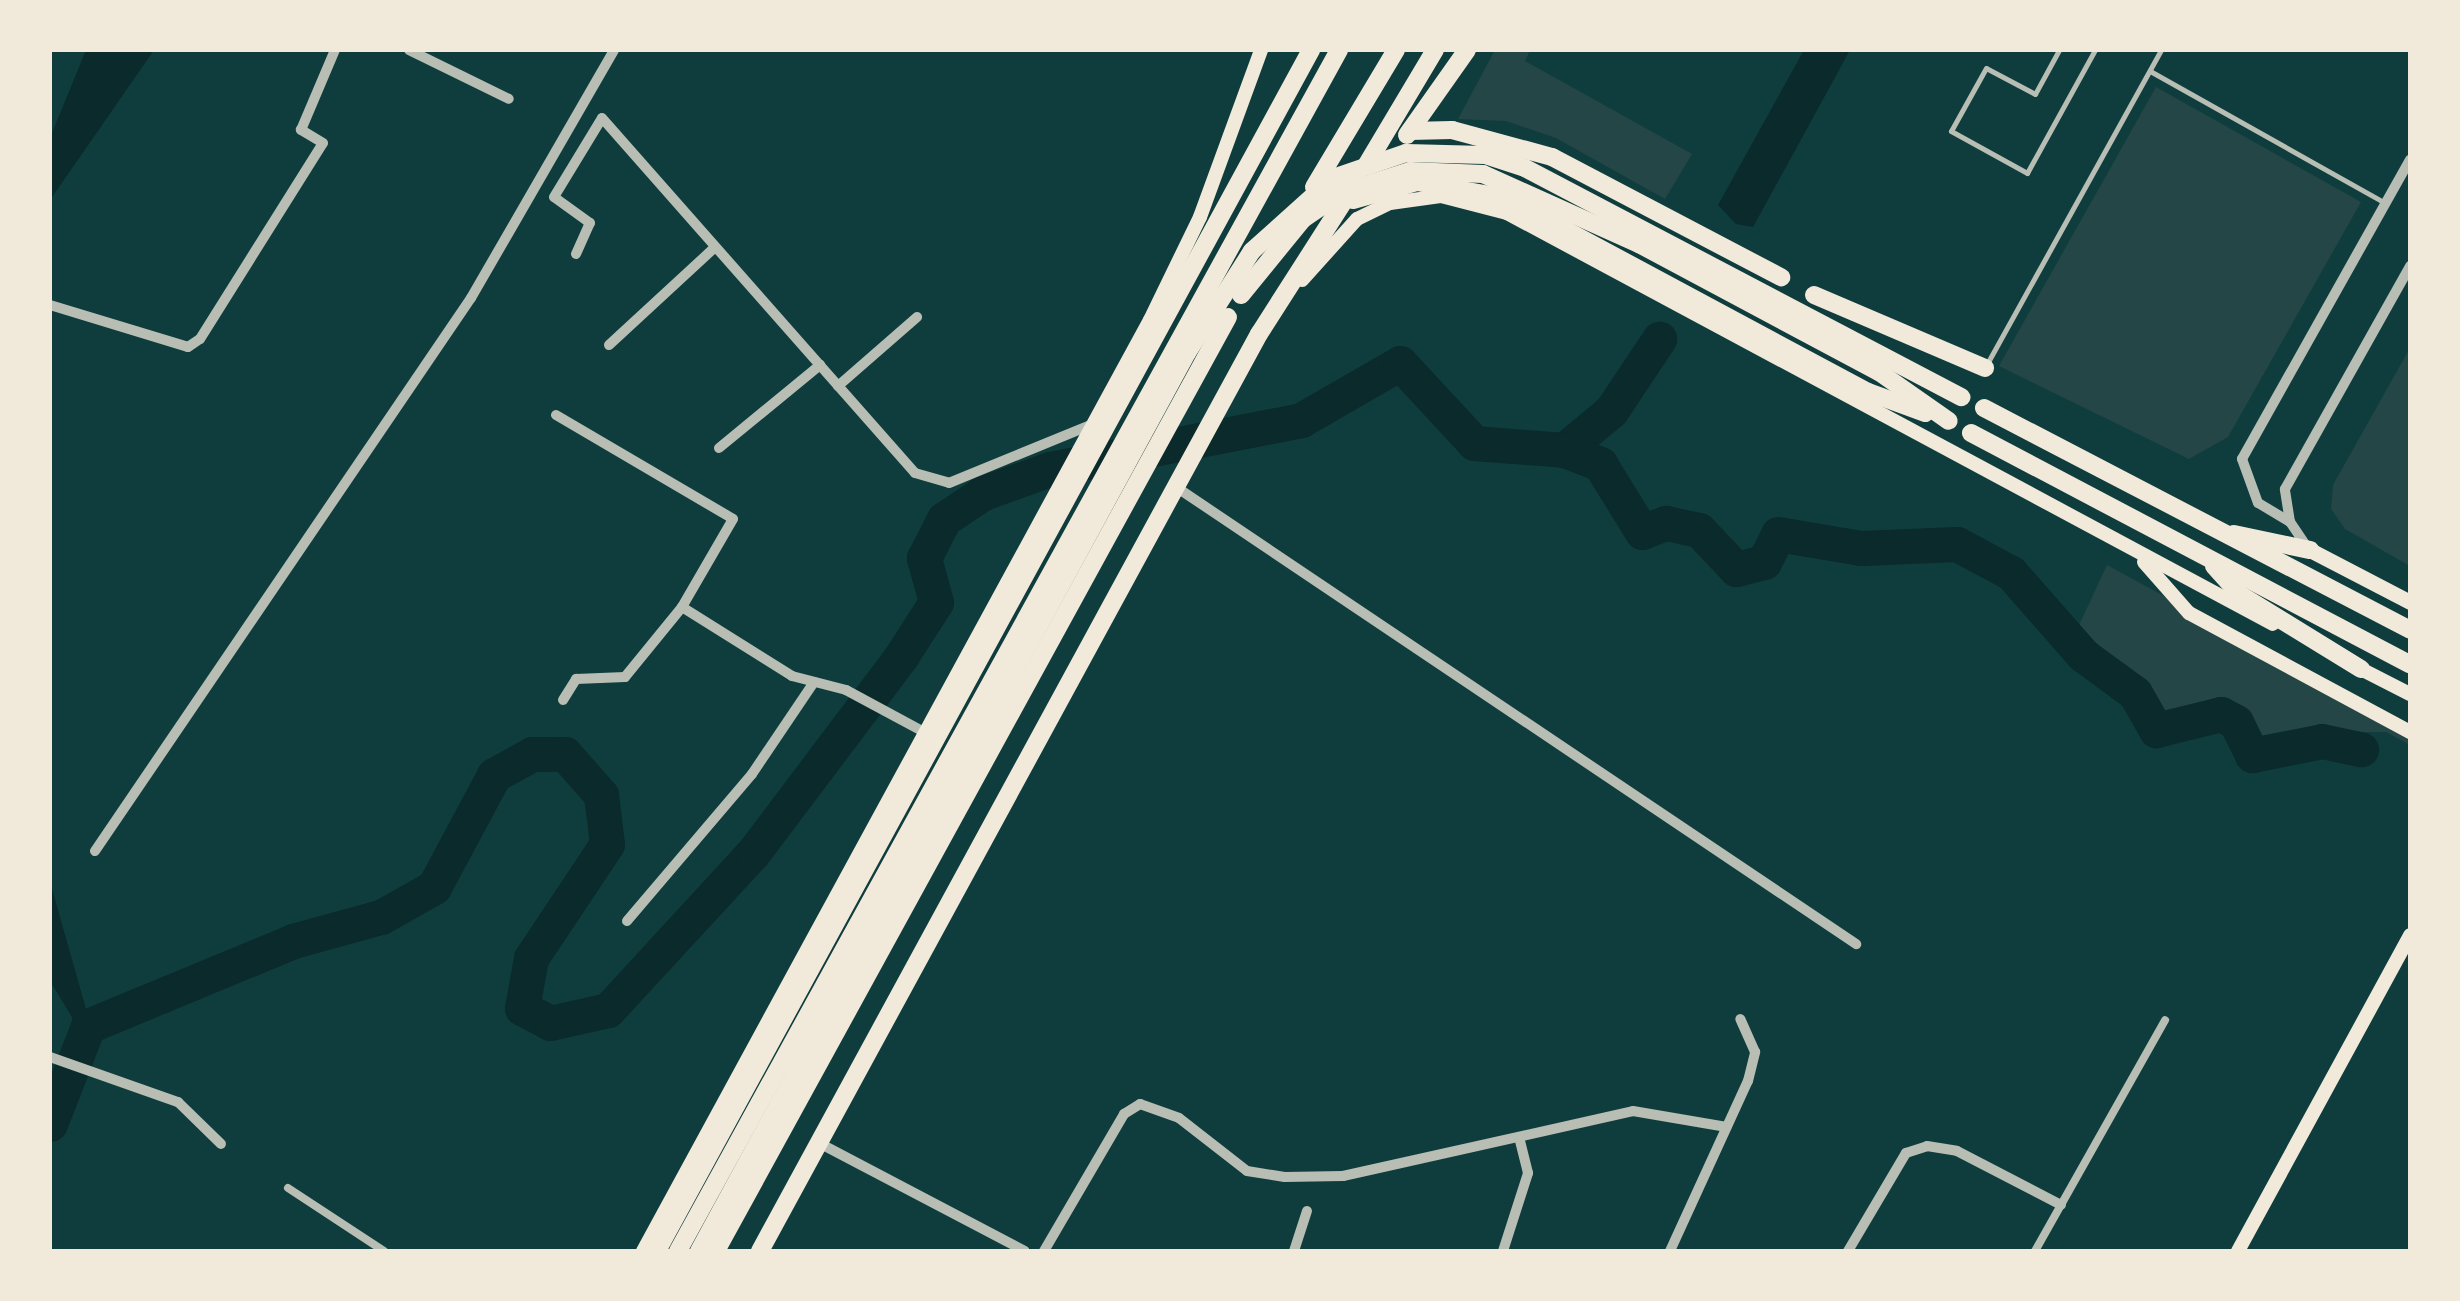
<!DOCTYPE html>
<style>
body{margin:0}
#map{position:relative;width:2460px;height:1301px;overflow:hidden;background:#0f3d3e;font-family:"Sofia Sans Condensed",sans-serif}
div>[style]{position:absolute}
.green>*{inset:0;background:#244646}
.water>*{inset:0;background:#0a2a2b}
.river>*{height:35px;margin:-17.5px;padding:0 17.5px;transform-origin:17.5px;border-radius:17.5px;background:#0a2a2b}
.service>*{height:5px;margin:-2.5px;padding:0 2.5px;transform-origin:2.5px;border-radius:2.5px;background:#b8beb3}
.pedestrian>*{height:8px;margin:-4px;padding:0 4px;transform-origin:4px;border-radius:4px;background:#b8beb3}
.minor>*{height:10px;margin:-5px;padding:0 5px;transform-origin:5px;border-radius:5px;background:#b8beb3}
.secondary>*{height:14px;margin:-7px;padding:0 7px;transform-origin:7px;border-radius:7px;background:#f1e9da}
.primary>*{height:15px;margin:-7.5px;padding:0 7.5px;transform-origin:7.5px;border-radius:7.5px;background:#f1e9da}
.motorway>*{height:18px;margin:-9px;padding:0 9px;transform-origin:9px;border-radius:9px;background:#f1e9da}
span{translate:-50% -50%;white-space:nowrap;text-align:center;line-height:1.15;-webkit-text-stroke:9px #f1e9da;paint-order:stroke}
.frame{position:absolute;inset:0;border:52px solid #f1e9da;pointer-events:none}
</style>
<div id="map">
<div class="green">
<i style="clip-path:polygon(1495px 50px,1530px 50px,1525px 61px,1692px 154px,1665px 199px,1556px 138px,1506px 121px,1458px 119px)"></i>
<i style="clip-path:polygon(2156px 87px,2361px 202px,2228px 437px,2189px 459px,1999px 366px)"></i>
<i style="clip-path:polygon(2410px 348px,2410px 566px,2345px 529px,2331px 509px,2333px 485px)"></i>
<i style="clip-path:polygon(2107px 565px,2410px 730px,2410px 745px,2386px 732px,2326px 732px,2261px 753px,2237px 716px,2216px 705px,2157px 725px,2139px 685px,2074px 636px)"></i>
</div>
<div class="water">
<i style="clip-path:polygon(86px 50px,154px 50px,50px 200px,50px 138px)"></i>
<i style="clip-path:polygon(1804px 50px,1850px 50px,1753px 227px,1736px 224px,1718px 205px)"></i>
<i style="clip-path:polygon(50px 882px,90px 1023px,78px 1027px,50px 981px)"></i>
</div>
<div class="river">
<i style="left:1564px;top:450px;width:61px;rotate:-39.7deg"></i>
<i style="left:1611px;top:411px;width:87px;rotate:-56.3deg"></i>
<i style="left:88px;top:1026px;width:222px;rotate:-22.5deg"></i>
<i style="left:293px;top:941px;width:91px;rotate:-15.3deg"></i>
<i style="left:381px;top:917px;width:61px;rotate:-29.5deg"></i>
<i style="left:434px;top:887px;width:127px;rotate:-61.8deg"></i>
<i style="left:494px;top:775px;width:43px;rotate:-28.9deg"></i>
<i style="left:532px;top:754px;width:33px"></i>
<i style="left:565px;top:754px;width:55px;rotate:48.7deg"></i>
<i style="left:601px;top:795px;width:49px;rotate:83deg"></i>
<i style="left:607px;top:844px;width:137px;rotate:123.7deg"></i>
<i style="left:531px;top:958px;width:51px;rotate:100.2deg"></i>
<i style="left:522px;top:1008px;width:32px;rotate:28deg"></i>
<i style="left:550px;top:1023px;width:59px;rotate:-12.6deg"></i>
<i style="left:608px;top:1010px;width:214px;rotate:-47.3deg"></i>
<i style="left:753px;top:853px;width:248px;rotate:-53deg"></i>
<i style="left:902px;top:655px;width:63px;rotate:-57.3deg"></i>
<i style="left:936px;top:602px;width:46px;rotate:-105.3deg"></i>
<i style="left:924px;top:558px;width:44px;rotate:-62.9deg"></i>
<i style="left:944px;top:519px;width:47px;rotate:-33.7deg"></i>
<i style="left:983px;top:493px;width:71px;rotate:-19.7deg"></i>
<i style="left:1050px;top:469px;width:256px;rotate:-11deg"></i>
<i style="left:1301px;top:420px;width:114px;rotate:-29.9deg"></i>
<i style="left:1400px;top:363px;width:109px;rotate:47.2deg"></i>
<i style="left:1474px;top:443px;width:90px;rotate:4.4deg"></i>
<i style="left:1564px;top:450px;width:39px;rotate:21deg"></i>
<i style="left:1600px;top:464px;width:80px;rotate:58.3deg"></i>
<i style="left:1642px;top:532px;width:26px;rotate:-21deg"></i>
<i style="left:1666px;top:523px;width:34px;rotate:12deg"></i>
<i style="left:1699px;top:530px;width:54px;rotate:46.5deg"></i>
<i style="left:1736px;top:569px;width:29px;rotate:-14deg"></i>
<i style="left:1764px;top:562px;width:31px;rotate:-63deg"></i>
<i style="left:1778px;top:534px;width:84px;rotate:9.6deg"></i>
<i style="left:1861px;top:548px;width:96px;rotate:-2.4deg"></i>
<i style="left:1957px;top:544px;width:61px;rotate:28.2deg"></i>
<i style="left:2011px;top:573px;width:109px;rotate:48.7deg"></i>
<i style="left:2083px;top:655px;width:64px;rotate:36.2deg"></i>
<i style="left:2135px;top:693px;width:43px;rotate:60.4deg"></i>
<i style="left:2156px;top:730px;width:67px;rotate:-13.8deg"></i>
<i style="left:2221px;top:714px;width:17px;rotate:28deg"></i>
<i style="left:2236px;top:722px;width:37px;rotate:64deg"></i>
<i style="left:2252px;top:755px;width:71px;rotate:-11.3deg"></i>
<i style="left:2322px;top:741px;width:40px;rotate:12deg"></i>
<i style="left:50px;top:1124px;width:105px;rotate:-68.8deg"></i>
</div>
<div class="service">
<i style="left:2059px;top:50px;width:50px;rotate:118.6deg"></i>
<i style="left:2035px;top:94px;width:55px;rotate:-152deg"></i>
<i style="left:1986px;top:68px;width:72px;rotate:119.1deg"></i>
<i style="left:1951px;top:131px;width:87px;rotate:28.9deg"></i>
<i style="left:2027px;top:173px;width:141px;rotate:-61.1deg"></i>
<i style="left:2150px;top:71px;width:270px;rotate:29.3deg"></i>
<i style="left:1988px;top:362px;width:357px;rotate:-61deg"></i>
</div>
<div class="pedestrian">
<i style="left:288px;top:1188px;width:115px;rotate:33.3deg"></i>
<i style="left:2035px;top:1251px;width:265px;rotate:-60.6deg"></i>
</div>
<div class="minor">
<i style="left:409px;top:50px;width:111px;rotate:26.1deg"></i>
<i style="left:576px;top:254px;width:34px;rotate:-66deg"></i>
<i style="left:590px;top:223px;width:44px;rotate:-144.2deg"></i>
<i style="left:554px;top:197px;width:92px;rotate:-58.7deg"></i>
<i style="left:602px;top:118px;width:473px;rotate:48.6deg"></i>
<i style="left:915px;top:473px;width:35px;rotate:16deg"></i>
<i style="left:949px;top:483px;width:156px;rotate:-22.3deg"></i>
<i style="left:50px;top:305px;width:144px;rotate:16.9deg"></i>
<i style="left:188px;top:347px;width:14px;rotate:-34deg"></i>
<i style="left:200px;top:339px;width:231px;rotate:-57.9deg"></i>
<i style="left:323px;top:143px;width:26px;rotate:-149deg"></i>
<i style="left:301px;top:130px;width:87px;rotate:-67deg"></i>
<i style="left:609px;top:345px;width:143px;rotate:-42.7deg"></i>
<i style="left:838px;top:386px;width:105px;rotate:-41.1deg"></i>
<i style="left:556px;top:415px;width:205px;rotate:30.4deg"></i>
<i style="left:733px;top:519px;width:102px;rotate:120.1deg"></i>
<i style="left:682px;top:607px;width:130px;rotate:32.1deg"></i>
<i style="left:792px;top:676px;width:56px;rotate:14.5deg"></i>
<i style="left:846px;top:690px;width:91px;rotate:28.3deg"></i>
<i style="left:719px;top:448px;width:131px;rotate:-39.4deg"></i>
<i style="left:1179px;top:489px;width:816px;rotate:33.9deg"></i>
<i style="left:2290px;top:522px;width:37px;rotate:-149deg"></i>
<i style="left:2258px;top:503px;width:47px;rotate:-110deg"></i>
<i style="left:2242px;top:459px;width:343px;rotate:-60.7deg"></i>
<i style="left:2309px;top:550px;width:34px;rotate:-124deg"></i>
<i style="left:2290px;top:522px;width:33px;rotate:-99deg"></i>
<i style="left:2285px;top:489px;width:256px;rotate:-60.7deg"></i>
<i style="left:563px;top:700px;width:25px;rotate:-58deg"></i>
<i style="left:576px;top:679px;width:49px;rotate:-2.3deg"></i>
<i style="left:625px;top:677px;width:90px;rotate:-50.8deg"></i>
<i style="left:95px;top:851px;width:669px;rotate:-55.79deg"></i>
<i style="left:471px;top:298px;width:286px;rotate:-60deg"></i>
<i style="left:627px;top:921px;width:193px;rotate:-49.6deg"></i>
<i style="left:752px;top:774px;width:111px;rotate:-56deg"></i>
<i style="left:50px;top:1057px;width:136px;rotate:19.4deg"></i>
<i style="left:178px;top:1102px;width:60px;rotate:44.3deg"></i>
<i style="left:821px;top:1144px;width:230px;rotate:27.7deg"></i>
<i style="left:1044px;top:1251px;width:159px;rotate:-59.7deg"></i>
<i style="left:1124px;top:1114px;width:19px;rotate:-32deg"></i>
<i style="left:1140px;top:1104px;width:41px;rotate:19.7deg"></i>
<i style="left:1179px;top:1118px;width:86px;rotate:37.9deg"></i>
<i style="left:1247px;top:1171px;width:38px;rotate:9deg"></i>
<i style="left:1285px;top:1177px;width:58px;rotate:-1deg"></i>
<i style="left:1343px;top:1176px;width:297px;rotate:-12.6deg"></i>
<i style="left:1633px;top:1111px;width:95px;rotate:9.7deg"></i>
<i style="left:1294px;top:1251px;width:42px;rotate:-72deg"></i>
<i style="left:1503px;top:1251px;width:82px;rotate:-72.2deg"></i>
<i style="left:1528px;top:1173px;width:37px;rotate:-104deg"></i>
<i style="left:1670px;top:1251px;width:187px;rotate:-65.4deg"></i>
<i style="left:1748px;top:1081px;width:30px;rotate:-76deg"></i>
<i style="left:1755px;top:1052px;width:36px;rotate:-114deg"></i>
<i style="left:1848px;top:1251px;width:114px;rotate:-59.4deg"></i>
<i style="left:1906px;top:1153px;width:22px;rotate:-18deg"></i>
<i style="left:1927px;top:1146px;width:30px;rotate:9deg"></i>
<i style="left:1957px;top:1151px;width:117px;rotate:27.4deg"></i>
</div>
<div class="secondary">
<i style="left:1302px;top:280px;width:82px;rotate:-48deg"></i>
<i style="left:1357px;top:219px;width:37px;rotate:-26deg"></i>
<i style="left:1390px;top:203px;width:51px;rotate:-7.8deg"></i>
<i style="left:1441px;top:196px;width:68px;rotate:14.4deg"></i>
<i style="left:1507px;top:213px;width:869px;rotate:28.22deg"></i>
<i style="left:2144px;top:562px;width:68px;rotate:48.6deg"></i>
<i style="left:2189px;top:613px;width:251px;rotate:28.3deg"></i>
<i style="left:2355px;top:666px;width:62px;rotate:27deg"></i>
<i style="left:643px;top:1251px;width:1060px;rotate:-61.43deg"></i>
<i style="left:1150px;top:320px;width:114px;rotate:-64.1deg"></i>
<i style="left:1200px;top:217px;width:178px;rotate:-69.9deg"></i>
<i style="left:2238px;top:1251px;width:360px;rotate:-61.4deg"></i>
</div>
<div class="primary">
<i style="left:2310px;top:550px;width:113px;rotate:27.5deg"></i>
</div>
<div class="motorway">
<i style="left:1410px;top:131px;width:42px;rotate:-1.4deg"></i>
<i style="left:1452px;top:130px;width:104px;rotate:15.1deg"></i>
<i style="left:1552px;top:157px;width:259px;rotate:27.7deg"></i>
<i style="left:1407px;top:135px;width:104px;rotate:-54.8deg"></i>
<i style="left:1367px;top:164px;width:133px;rotate:-59.2deg"></i>
<i style="left:1314px;top:187px;width:160px;rotate:-59.1deg"></i>
<i style="left:1353px;top:200px;width:66px;rotate:-15.7deg"></i>
<i style="left:1417px;top:182px;width:90px;rotate:10.2deg"></i>
<i style="left:1506px;top:198px;width:411px;rotate:28.2deg"></i>
<i style="left:1868px;top:392px;width:61px;rotate:20.2deg"></i>
<i style="left:1241px;top:295px;width:98px;rotate:-50.8deg"></i>
<i style="left:1303px;top:219px;width:46px;rotate:-34.4deg"></i>
<i style="left:1341px;top:193px;width:72px;rotate:-17.7deg"></i>
<i style="left:1410px;top:171px;width:73px;rotate:2.4deg"></i>
<i style="left:1483px;top:174px;width:171px;rotate:24.2deg"></i>
<i style="left:1639px;top:244px;width:272px;rotate:28.1deg"></i>
<i style="left:1879px;top:372px;width:85px;rotate:35deg"></i>
<i style="left:1814px;top:295px;width:186px;rotate:23.1deg"></i>
<i style="left:1984px;top:408px;width:480px;rotate:27.5deg"></i>
<i style="left:1971px;top:433px;width:496px;rotate:27.8deg"></i>
<i style="left:2234px;top:534px;width:78px;rotate:11.9deg"></i>
<i style="left:2214px;top:566px;width:38px;rotate:48deg"></i>
<i style="left:2239px;top:594px;width:143px;rotate:31.6deg"></i>
<i style="left:657px;top:1251px;width:1368px;rotate:-61.43deg"></i>
<i style="left:678px;top:1251px;width:1371px;rotate:-61.17deg"></i>
<i style="left:699px;top:1251px;width:1022px;rotate:-61.48deg"></i>
<i style="left:1187px;top:353px;width:121px;rotate:-57.5deg"></i>
<i style="left:1252px;top:251px;width:109px;rotate:-42deg"></i>
<i style="left:1333px;top:178px;width:77px;rotate:-18.9deg"></i>
<i style="left:1406px;top:153px;width:79px;rotate:1.5deg"></i>
<i style="left:1485px;top:155px;width:42px;rotate:18deg"></i>
<i style="left:1525px;top:168px;width:493px;rotate:27.7deg"></i>
<i style="left:716px;top:1251px;width:1065px;rotate:-61.27deg"></i>
<i style="left:760px;top:1251px;width:1044px;rotate:-61.45deg"></i>
<i style="left:1259px;top:334px;width:171px;rotate:-57.4deg"></i>
</div>
<div class="frame"></div>
</div>
